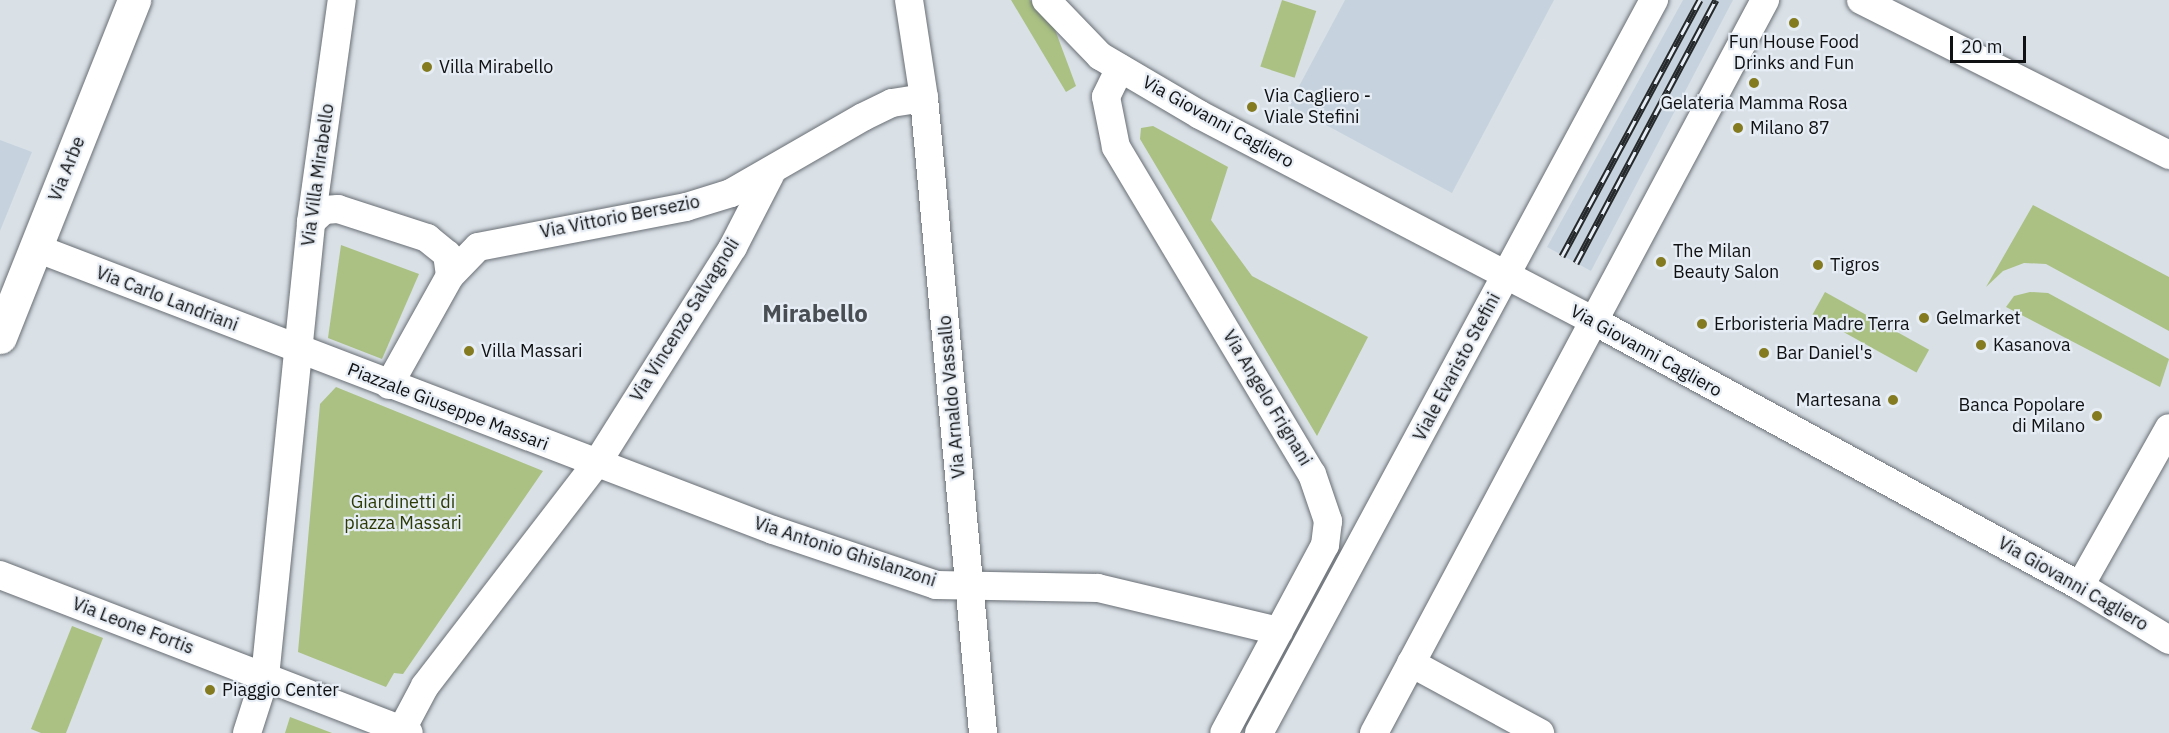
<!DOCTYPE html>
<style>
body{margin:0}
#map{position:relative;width:2169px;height:733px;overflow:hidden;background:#d9e0e6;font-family:"IBM Plex Sans",sans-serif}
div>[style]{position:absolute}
.built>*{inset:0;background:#c6d3de}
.green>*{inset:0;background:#aac183;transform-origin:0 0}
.roads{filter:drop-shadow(0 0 2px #696f75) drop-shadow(0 0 2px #696f75)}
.minor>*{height:28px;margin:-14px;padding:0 14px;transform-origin:14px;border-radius:14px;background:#fff}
.tertiary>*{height:33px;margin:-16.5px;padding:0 16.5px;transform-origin:16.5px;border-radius:16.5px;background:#fff}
.rail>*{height:7px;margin-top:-3.5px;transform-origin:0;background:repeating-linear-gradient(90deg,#e7edf4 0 14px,#26292b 0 28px);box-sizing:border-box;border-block:2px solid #26292b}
.dots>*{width:16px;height:16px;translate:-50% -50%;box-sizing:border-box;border:3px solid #e7edf4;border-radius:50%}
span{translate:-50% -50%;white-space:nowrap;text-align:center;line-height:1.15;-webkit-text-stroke:4.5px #e7edf4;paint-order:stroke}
.poi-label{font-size:18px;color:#0f1113}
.left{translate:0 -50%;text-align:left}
.right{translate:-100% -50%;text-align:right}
.street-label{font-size:18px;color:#0f1113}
.park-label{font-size:18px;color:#2c3b06}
.district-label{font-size:24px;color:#484e53;font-weight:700}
.scale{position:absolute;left:1950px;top:36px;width:76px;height:27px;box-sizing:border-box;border:3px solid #0f1113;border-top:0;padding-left:8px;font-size:18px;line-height:21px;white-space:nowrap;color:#0f1113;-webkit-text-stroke:4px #e7edf4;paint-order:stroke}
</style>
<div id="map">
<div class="built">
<i style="clip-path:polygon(1345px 0,1554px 0,1452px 193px,1289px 105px)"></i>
<i style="clip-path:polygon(1683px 0,1733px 0,1591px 271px,1547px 247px)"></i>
<i style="clip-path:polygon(0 140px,32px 152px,0 231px)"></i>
</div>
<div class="green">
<i style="clip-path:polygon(1011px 0,1030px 0,1054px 27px,1076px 86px,1066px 92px)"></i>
<i style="left:1282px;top:0;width:36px;height:70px;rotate:18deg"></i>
<i style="clip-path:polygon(1153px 126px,1228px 167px,1211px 220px,1252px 276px,1368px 337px,1317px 436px,1140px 139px,1141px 128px)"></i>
<i style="clip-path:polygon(2033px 205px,2169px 277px,2169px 331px,2046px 264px,2024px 263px,2003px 271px,1986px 287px)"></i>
<i style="clip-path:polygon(341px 245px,419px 274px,382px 359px,328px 338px)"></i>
<i style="left:1825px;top:292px;width:119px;height:26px;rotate:29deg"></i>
<i style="clip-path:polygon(2030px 292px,2048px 293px,2169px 359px,2160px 387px,2006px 307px,2014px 296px)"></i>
<i style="clip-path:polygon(336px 387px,543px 471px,403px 674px,394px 673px,386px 687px,298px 652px,320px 404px)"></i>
<i style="clip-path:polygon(72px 626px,103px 638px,66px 733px,41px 733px,31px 729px)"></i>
<i style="clip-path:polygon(290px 717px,332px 733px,285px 733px)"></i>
</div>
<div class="roads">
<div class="minor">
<i style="left:909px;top:0;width:99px;rotate:81.3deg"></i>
<i style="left:924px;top:98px;width:638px;rotate:84.69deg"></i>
<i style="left:1046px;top:0;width:78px;rotate:46deg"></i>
<i style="left:1100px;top:56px;width:116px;rotate:30.5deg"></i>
<i style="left:1200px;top:115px;width:445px;rotate:27.6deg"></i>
<i style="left:1594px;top:321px;width:554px;rotate:28.6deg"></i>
<i style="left:2080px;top:586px;width:104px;rotate:31.2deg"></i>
<i style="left:1861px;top:0;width:345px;rotate:26.7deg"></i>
<i style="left:1120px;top:68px;width:32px;rotate:116deg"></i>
<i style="left:1106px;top:97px;width:51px;rotate:78.7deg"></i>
<i style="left:1116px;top:147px;width:381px;rotate:59.1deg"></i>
<i style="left:1312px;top:474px;width:50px;rotate:71.2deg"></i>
<i style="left:1328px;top:521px;width:24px;rotate:97deg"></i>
<i style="left:1325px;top:545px;width:213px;rotate:118.2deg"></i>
<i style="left:311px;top:222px;width:18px;rotate:-43deg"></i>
<i style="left:324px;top:210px;width:14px;rotate:-4deg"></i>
<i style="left:338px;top:209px;width:94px;rotate:18deg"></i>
<i style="left:427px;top:238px;width:26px;rotate:39deg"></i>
<i style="left:447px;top:254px;width:22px;rotate:82deg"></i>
<i style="left:36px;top:248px;width:789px;rotate:20.94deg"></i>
<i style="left:773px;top:530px;width:172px;rotate:18.6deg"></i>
<i style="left:936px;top:585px;width:162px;rotate:1.1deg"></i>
<i style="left:1098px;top:588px;width:186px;rotate:13.4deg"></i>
<i style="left:389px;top:385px;width:125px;rotate:-60.8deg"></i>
<i style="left:450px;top:276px;width:40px;rotate:-46deg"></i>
<i style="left:478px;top:247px;width:212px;rotate:-10.9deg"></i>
<i style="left:686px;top:207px;width:47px;rotate:-17.3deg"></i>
<i style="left:731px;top:193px;width:152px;rotate:-29.9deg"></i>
<i style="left:863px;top:117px;width:32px;rotate:-26deg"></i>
<i style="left:892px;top:103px;width:32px;rotate:-9deg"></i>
<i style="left:0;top:575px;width:438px;rotate:21.1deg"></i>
<i style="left:2080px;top:586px;width:181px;rotate:-60.6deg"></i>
<i style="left:1411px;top:663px;width:147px;rotate:28.5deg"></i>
<i style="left:247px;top:733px;width:59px;rotate:-72.2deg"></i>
<i style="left:265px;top:677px;width:457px;rotate:-84.2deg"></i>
<i style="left:311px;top:222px;width:224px;rotate:-82.1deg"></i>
<i style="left:400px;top:733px;width:53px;rotate:-62deg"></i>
<i style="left:425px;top:686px;width:282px;rotate:-52.4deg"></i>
<i style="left:597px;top:463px;width:255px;rotate:-57.8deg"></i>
<i style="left:733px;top:247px;width:81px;rotate:-62.8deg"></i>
<i style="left:1259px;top:733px;width:833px;rotate:-61.68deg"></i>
<i style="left:1374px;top:733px;width:831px;rotate:-61.92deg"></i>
</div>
<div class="tertiary">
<i style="left:0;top:337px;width:363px;rotate:-68.3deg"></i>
</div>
</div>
<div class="rail">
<i style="left:1562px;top:256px;width:291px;rotate:-61.7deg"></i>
<i style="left:1576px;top:263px;width:298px;rotate:-62deg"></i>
</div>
<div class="dots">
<i style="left:1794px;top:23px;background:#847b21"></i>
<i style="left:427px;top:67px;background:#847b21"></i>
<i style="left:1754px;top:83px;background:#847b21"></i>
<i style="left:1252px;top:107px;background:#847b21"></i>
<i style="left:1738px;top:128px;background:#847b21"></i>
<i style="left:1661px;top:262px;background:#847b21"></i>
<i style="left:1818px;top:265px;background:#847b21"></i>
<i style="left:1924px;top:318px;background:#847b21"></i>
<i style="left:1702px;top:324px;background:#847b21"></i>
<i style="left:1981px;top:345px;background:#847b21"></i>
<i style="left:469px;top:351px;background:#847b21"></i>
<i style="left:1764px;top:353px;background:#847b21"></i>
<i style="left:1893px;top:400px;background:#847b21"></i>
<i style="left:2097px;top:416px;background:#847b21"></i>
<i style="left:210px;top:690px;background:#847b21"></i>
</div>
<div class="poi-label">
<span style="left:1794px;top:53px">Fun House Food<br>Drinks and Fun</span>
<span class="left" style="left:439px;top:67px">Villa Mirabello</span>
<span class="left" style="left:1264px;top:107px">Via Cagliero -<br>Viale Stefini</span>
<span style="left:1754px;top:103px">Gelateria Mamma Rosa</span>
<span class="left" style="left:1750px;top:128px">Milano 87</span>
<span class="left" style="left:1673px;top:262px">The Milan<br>Beauty Salon</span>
<span class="left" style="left:1830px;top:265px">Tigros</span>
<span class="left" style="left:1936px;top:318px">Gelmarket</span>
<span class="left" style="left:1714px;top:324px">Erboristeria Madre Terra</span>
<span class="left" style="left:1993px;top:345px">Kasanova</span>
<span class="left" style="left:481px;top:351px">Villa Massari</span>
<span class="left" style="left:1776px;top:353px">Bar Daniel's</span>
<span class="right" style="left:1881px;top:400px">Martesana</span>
<span class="right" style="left:2085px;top:416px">Banca Popolare<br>di Milano</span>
<span class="left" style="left:222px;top:690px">Piaggio Center</span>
</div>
<div class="street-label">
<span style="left:1218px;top:122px;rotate:29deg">Via Giovanni Cagliero</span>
<span style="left:67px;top:169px;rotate:-68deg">Via Arbe</span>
<span style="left:318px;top:175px;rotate:-82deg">Via Villa Mirabello</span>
<span style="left:620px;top:217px;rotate:-11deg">Via Vittorio Bersezio</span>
<span style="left:167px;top:299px;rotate:21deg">Via Carlo Landriani</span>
<span style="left:685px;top:320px;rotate:-58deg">Via Vincenzo Salvagnoli</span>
<span style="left:1646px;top:351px;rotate:29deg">Via Giovanni Cagliero</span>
<span style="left:1457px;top:367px;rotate:-62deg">Viale Evaristo Stefini</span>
<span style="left:952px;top:397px;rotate:-95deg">Via Arnaldo Vassallo</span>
<span style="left:1267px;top:398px;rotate:59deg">Via Angelo Frignani</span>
<span style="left:448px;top:407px;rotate:21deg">Piazzale Giuseppe Massari</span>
<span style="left:845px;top:552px;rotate:18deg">Via Antonio Ghislanzoni</span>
<span style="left:2073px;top:584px;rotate:30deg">Via Giovanni Cagliero</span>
<span style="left:133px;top:626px;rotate:21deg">Via Leone Fortis</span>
</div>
<div class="park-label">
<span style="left:403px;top:513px">Giardinetti di<br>piazza Massari</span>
</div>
<div class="district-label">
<span style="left:815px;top:314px">Mirabello</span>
</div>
<div class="scale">20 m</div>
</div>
